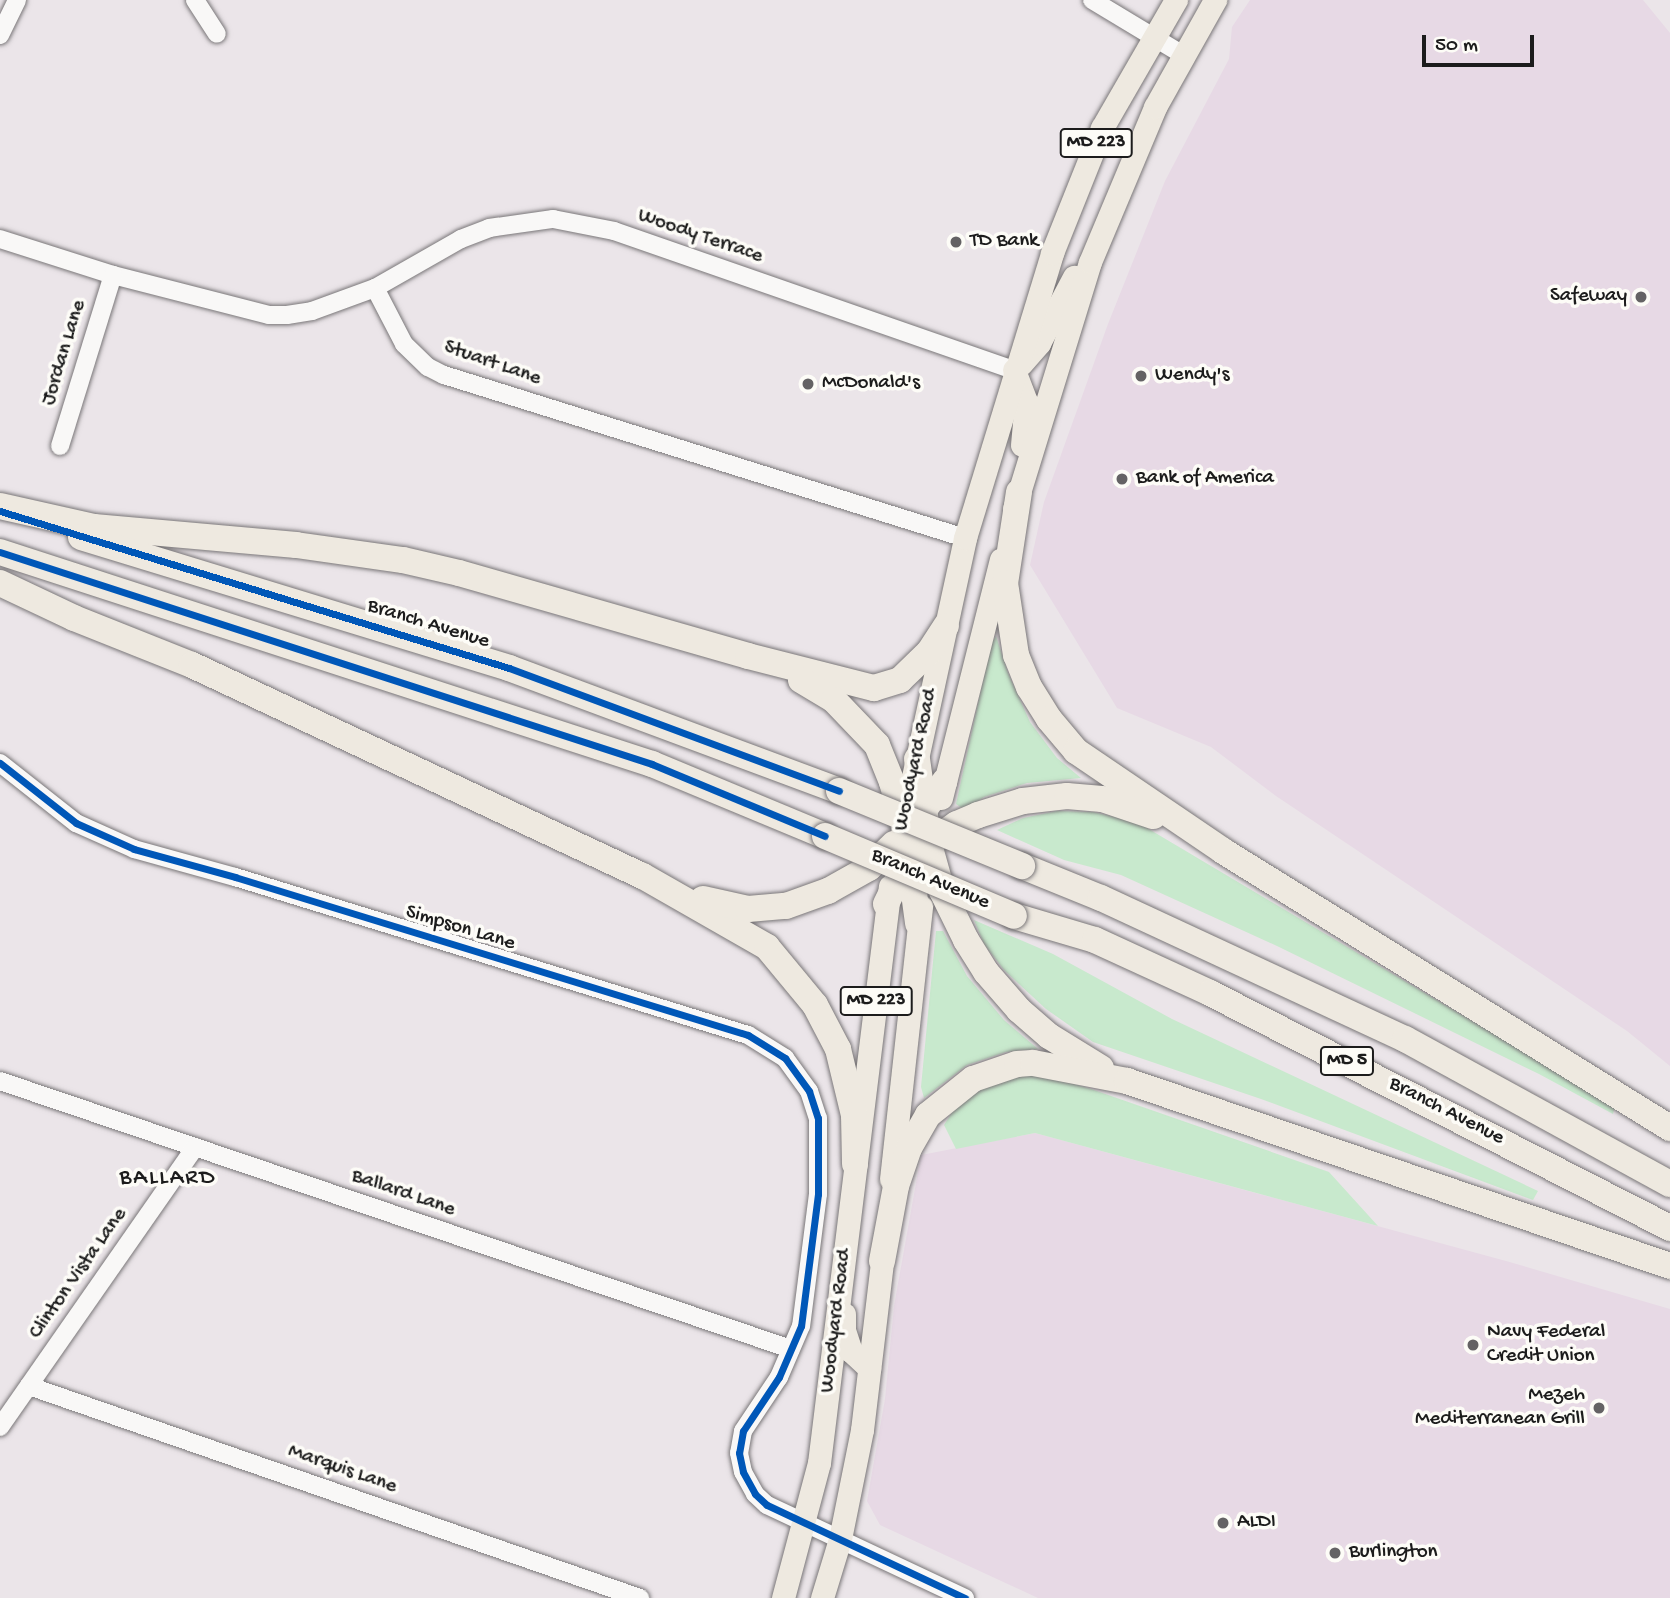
<!DOCTYPE html>
<style>
body{margin:0}
#map{position:relative;width:1670px;height:1598px;overflow:hidden;background:#ebe5e9;font-family:"Gochi Hand",sans-serif}
div>[style]{position:absolute}
.built>*{inset:0;background:#e7d9e5}
.green>*{inset:0;background:#c8e9cd}
.roads{filter:drop-shadow(0 0 2px #797678) drop-shadow(0 0 2px #797678)}
.minor>*{height:18px;margin:-9px;padding:0 9px;transform-origin:9px;border-radius:9px;background:#f9f8f7}
.major>*{height:23px;margin:-11.5px;padding:0 11.5px;transform-origin:11.5px;border-radius:11.5px;background:#eee9e0}
.highway>*{height:26px;margin:-13px;padding:0 13px;transform-origin:13px;border-radius:13px;background:#eee9e0}
.bridges{filter:drop-shadow(0 0 2px #797678) drop-shadow(0 0 2px #797678)}
.highway-bridge>*{height:26px;margin:-13px;padding:0 13px;transform-origin:13px;border-radius:13px;background:#eee9e0}
.cycleway>*{height:7px;margin:-3.5px;padding:0 3.5px;transform-origin:3.5px;border-radius:3.5px;background:#0057b8}
.dots>*{width:19px;height:19px;translate:-50% -50%;box-sizing:border-box;border:4px solid #fdfcf7;border-radius:50%}
span{translate:-50% -50%;white-space:nowrap;text-align:center;line-height:1.15;-webkit-text-stroke:7px #fdfcf7;paint-order:stroke}
.shield-label span{padding:2px 5px;background:#fdfcf7;border:2px solid;border-radius:5px;-webkit-text-stroke-width:0}
.shield-label{font-size:19px;color:#1c1c1c;font-weight:700}
.street-label{font-size:21px;color:#1c1c1c}
.poi-label{font-size:21px;color:#1c1c1c}
.left{translate:0 -50%;text-align:left}
.right{translate:-100% -50%;text-align:right}
.neighbourhood-label{font-size:23px;color:#1c1c1c;letter-spacing:2px}
.scale{position:absolute;left:1422px;top:35px;width:112px;height:32px;box-sizing:border-box;border:4px solid #1c1c1c;border-top:0;padding-left:9px;font-size:21px;line-height:24px;white-space:nowrap;color:#1c1c1c;-webkit-text-stroke:5px #fdfcf7;paint-order:stroke}
</style>
<div id="map">
<div class="built">
<i style="clip-path:polygon(1250px 0,1643px 0,1670px 33px,1670px 1066px,1627px 1031px,1276px 796px,1211px 747px,1117px 708px,1030px 565px,1044px 502px,1108px 324px,1165px 181px,1229px 59px,1232px 27px)"></i>
<i style="clip-path:polygon(1035px 1133px,1506px 1261px,1670px 1309px,1670px 1598px,1038px 1598px,880px 1525px,867px 1501px,885px 1399px,894px 1306px,921px 1155px)"></i>
</div>
<div class="green">
<i style="clip-path:polygon(996px 636px,1008px 673px,1030px 722px,1057px 758px,1081px 778px,1027px 783px,984px 797px,965px 810px,956px 804px,991px 644px)"></i>
<i style="clip-path:polygon(1057px 811px,1093px 812px,1137px 822px,1615px 1106px,1613px 1114px,1539px 1074px,1277px 946px,1121px 875px,1064px 860px,997px 830px,1023px 818px)"></i>
<i style="clip-path:polygon(974px 920px,1053px 954px,1172px 1019px,1538px 1191px,1533px 1200px,1261px 1099px,1093px 1042px,1046px 1009px,1004px 970px,984px 944px)"></i>
<i style="clip-path:polygon(936px 931px,943px 931px,967px 976px,1004px 1020px,1038px 1049px,1006px 1052px,967px 1065px,924px 1098px,921px 1087px)"></i>
<i style="clip-path:polygon(1040px 1074px,1091px 1089px,1329px 1172px,1378px 1226px,1035px 1133px,956px 1149px,944px 1125px,958px 1103px,997px 1080px)"></i>
</div>
<div class="roads">
<div class="minor">
<i style="left:195px;top:0;width:40px;rotate:57.1deg"></i>
<i style="left:1092px;top:0;width:106px;rotate:31.1deg"></i>
<i style="left:0;top:35px;width:39px;rotate:-64deg"></i>
<i style="left:0;top:239px;width:119px;rotate:17.7deg"></i>
<i style="left:113px;top:275px;width:161px;rotate:14.4deg"></i>
<i style="left:269px;top:315px;width:18px"></i>
<i style="left:287px;top:315px;width:25px;rotate:-9deg"></i>
<i style="left:312px;top:311px;width:67px;rotate:-20.1deg"></i>
<i style="left:375px;top:288px;width:99px;rotate:-29.7deg"></i>
<i style="left:461px;top:239px;width:30px;rotate:-21deg"></i>
<i style="left:489px;top:228px;width:65px;rotate:-8deg"></i>
<i style="left:553px;top:219px;width:62px;rotate:11.1deg"></i>
<i style="left:614px;top:231px;width:423px;rotate:19.2deg"></i>
<i style="left:375px;top:288px;width:63px;rotate:62.6deg"></i>
<i style="left:404px;top:344px;width:33px;rotate:44deg"></i>
<i style="left:428px;top:367px;width:18px;rotate:27deg"></i>
<i style="left:444px;top:375px;width:546px;rotate:17.37deg"></i>
<i style="left:60px;top:446px;width:179px;rotate:-72.8deg"></i>
<i style="left:0;top:763px;width:97px;rotate:38.3deg"></i>
<i style="left:76px;top:823px;width:64px;rotate:24.1deg"></i>
<i style="left:134px;top:849px;width:105px;rotate:15.5deg"></i>
<i style="left:235px;top:877px;width:537px;rotate:17.12deg"></i>
<i style="left:748px;top:1035px;width:44px;rotate:31.9deg"></i>
<i style="left:785px;top:1058px;width:41px;rotate:54deg"></i>
<i style="left:809px;top:1091px;width:28px;rotate:72deg"></i>
<i style="left:818px;top:1118px;width:76px;rotate:90deg"></i>
<i style="left:818px;top:1194px;width:133px;rotate:97.3deg"></i>
<i style="left:801px;top:1326px;width:56px;rotate:113.3deg"></i>
<i style="left:779px;top:1377px;width:65px;rotate:123.7deg"></i>
<i style="left:743px;top:1431px;width:22px;rotate:100deg"></i>
<i style="left:739px;top:1453px;width:19px;rotate:78deg"></i>
<i style="left:743px;top:1472px;width:25px;rotate:61deg"></i>
<i style="left:755px;top:1494px;width:16px;rotate:43deg"></i>
<i style="left:767px;top:1505px;width:219px;rotate:25.2deg"></i>
<i style="left:0;top:1081px;width:835px;rotate:18.72deg"></i>
<i style="left:29px;top:1386px;width:647px;rotate:19.14deg"></i>
<i style="left:0;top:1427px;width:341px;rotate:-55.1deg"></i>
</div>
<div class="major">
<i style="left:1021px;top:364px;width:28px;rotate:-49deg"></i>
<i style="left:1039px;top:343px;width:75px;rotate:-62.1deg"></i>
<i style="left:1014px;top:370px;width:33px;rotate:69deg"></i>
<i style="left:1026px;top:401px;width:44px;rotate:95.2deg"></i>
<i style="left:1014px;top:509px;width:258px;rotate:-72.9deg"></i>
<i style="left:1090px;top:262px;width:168px;rotate:-67.2deg"></i>
<i style="left:1155px;top:107px;width:123px;rotate:-60.7deg"></i>
<i style="left:913px;top:777px;width:245px;rotate:-77.7deg"></i>
<i style="left:965px;top:538px;width:298px;rotate:-73deg"></i>
<i style="left:1052px;top:253px;width:135px;rotate:-68.2deg"></i>
<i style="left:1102px;top:128px;width:148px;rotate:-60deg"></i>
<i style="left:941px;top:798px;width:246px;rotate:-75.9deg"></i>
<i style="left:891px;top:1179px;width:274px;rotate:-83.7deg"></i>
<i style="left:844px;top:1314px;width:16px;rotate:90deg"></i>
<i style="left:844px;top:1330px;width:22px;rotate:72deg"></i>
<i style="left:851px;top:1351px;width:25px;rotate:43deg"></i>
<i style="left:783px;top:1598px;width:140px;rotate:-75.1deg"></i>
<i style="left:819px;top:1463px;width:581px;rotate:-82.99deg"></i>
<i style="left:822px;top:1598px;width:62px;rotate:-73deg"></i>
<i style="left:840px;top:1539px;width:111px;rotate:-78.6deg"></i>
<i style="left:862px;top:1430px;width:186px;rotate:-83.2deg"></i>
</div>
<div class="highway">
<i style="left:1019px;top:492px;width:92px;rotate:98.7deg"></i>
<i style="left:1005px;top:583px;width:73px;rotate:81.3deg"></i>
<i style="left:1016px;top:655px;width:35px;rotate:68deg"></i>
<i style="left:1029px;top:687px;width:38px;rotate:58deg"></i>
<i style="left:1049px;top:719px;width:42px;rotate:49.8deg"></i>
<i style="left:1076px;top:751px;width:178px;rotate:34.2deg"></i>
<i style="left:1223px;top:851px;width:526px;rotate:31.79deg"></i>
<i style="left:0;top:506px;width:96px;rotate:12.6deg"></i>
<i style="left:94px;top:527px;width:203px;rotate:5.1deg"></i>
<i style="left:296px;top:545px;width:108px;rotate:8deg"></i>
<i style="left:403px;top:560px;width:57px;rotate:13.1deg"></i>
<i style="left:459px;top:573px;width:301px;rotate:16deg"></i>
<i style="left:748px;top:656px;width:130px;rotate:14.3deg"></i>
<i style="left:874px;top:688px;width:27px;rotate:-17deg"></i>
<i style="left:900px;top:680px;width:40px;rotate:-44deg"></i>
<i style="left:929px;top:652px;width:31px;rotate:-57deg"></i>
<i style="left:81px;top:537px;width:448px;rotate:17deg"></i>
<i style="left:509px;top:668px;width:352px;rotate:20.4deg"></i>
<i style="left:0;top:552px;width:686px;rotate:18.01deg"></i>
<i style="left:652px;top:764px;width:187px;rotate:22.6deg"></i>
<i style="left:0;top:583px;width:82px;rotate:25.3deg"></i>
<i style="left:74px;top:618px;width:127px;rotate:21.7deg"></i>
<i style="left:192px;top:665px;width:496px;rotate:25.1deg"></i>
<i style="left:641px;top:875px;width:145px;rotate:29.7deg"></i>
<i style="left:767px;top:947px;width:75px;rotate:50.4deg"></i>
<i style="left:815px;top:1005px;width:50px;rotate:62.4deg"></i>
<i style="left:838px;top:1049px;width:68px;rotate:76.4deg"></i>
<i style="left:854px;top:1115px;width:49px;rotate:88.8deg"></i>
<i style="left:801px;top:680px;width:39px;rotate:31deg"></i>
<i style="left:834px;top:700px;width:62px;rotate:46.3deg"></i>
<i style="left:877px;top:745px;width:40px;rotate:68deg"></i>
<i style="left:892px;top:782px;width:54px;rotate:74.9deg"></i>
<i style="left:906px;top:834px;width:90px;rotate:82.3deg"></i>
<i style="left:917px;top:759px;width:86px;rotate:82deg"></i>
<i style="left:929px;top:844px;width:49px;rotate:74.5deg"></i>
<i style="left:942px;top:891px;width:55px;rotate:63.9deg"></i>
<i style="left:966px;top:940px;width:38px;rotate:58deg"></i>
<i style="left:986px;top:972px;width:50px;rotate:49deg"></i>
<i style="left:1019px;top:1010px;width:40px;rotate:41deg"></i>
<i style="left:1049px;top:1036px;width:61px;rotate:31.6deg"></i>
<i style="left:920px;top:816px;width:42px;rotate:-54.8deg"></i>
<i style="left:1022px;top:866px;width:85px;rotate:22.1deg"></i>
<i style="left:1101px;top:898px;width:335px;rotate:24.9deg"></i>
<i style="left:1405px;top:1039px;width:302px;rotate:28.7deg"></i>
<i style="left:703px;top:899px;width:46px;rotate:12.5deg"></i>
<i style="left:748px;top:909px;width:38px;rotate:-5deg"></i>
<i style="left:786px;top:906px;width:45px;rotate:-19.7deg"></i>
<i style="left:828px;top:891px;width:47px;rotate:-29.3deg"></i>
<i style="left:869px;top:868px;width:35px;rotate:-44deg"></i>
<i style="left:886px;top:904px;width:28px;rotate:-64deg"></i>
<i style="left:898px;top:879px;width:47px;rotate:-48.5deg"></i>
<i style="left:929px;top:844px;width:34px;rotate:-36deg"></i>
<i style="left:957px;top:824px;width:23px;rotate:-23deg"></i>
<i style="left:978px;top:815px;width:47px;rotate:-17.3deg"></i>
<i style="left:1023px;top:801px;width:44px;rotate:-6.5deg"></i>
<i style="left:1067px;top:796px;width:35px;rotate:5deg"></i>
<i style="left:1102px;top:799px;width:54px;rotate:18.4deg"></i>
<i style="left:1014px;top:916px;width:84px;rotate:16.5deg"></i>
<i style="left:1095px;top:940px;width:127px;rotate:24.7deg"></i>
<i style="left:1210px;top:993px;width:517px;rotate:27.06deg"></i>
<i style="left:882px;top:1261px;width:76px;rotate:-79.4deg"></i>
<i style="left:896px;top:1186px;width:40px;rotate:-71.1deg"></i>
<i style="left:909px;top:1148px;width:38px;rotate:-60deg"></i>
<i style="left:928px;top:1115px;width:58px;rotate:-38.7deg"></i>
<i style="left:973px;top:1079px;width:46px;rotate:-18.8deg"></i>
<i style="left:1017px;top:1064px;width:16px;rotate:-4deg"></i>
<i style="left:1033px;top:1063px;width:96px;rotate:10.8deg"></i>
<i style="left:1127px;top:1081px;width:574px;rotate:18.81deg"></i>
</div>
</div>
<div class="bridges">
<div class="highway-bridge">
<i style="left:839px;top:791px;width:198px;rotate:22.3deg"></i>
<i style="left:825px;top:836px;width:205px;rotate:22.9deg"></i>
</div>
</div>
<div class="cycleway">
<i style="left:0;top:511px;width:533px;rotate:17.14deg"></i>
<i style="left:509px;top:668px;width:352px;rotate:20.4deg"></i>
<i style="left:0;top:552px;width:686px;rotate:18.01deg"></i>
<i style="left:652px;top:764px;width:187px;rotate:22.6deg"></i>
<i style="left:0;top:763px;width:97px;rotate:38.3deg"></i>
<i style="left:76px;top:823px;width:64px;rotate:24.1deg"></i>
<i style="left:134px;top:849px;width:105px;rotate:15.5deg"></i>
<i style="left:235px;top:877px;width:537px;rotate:17.12deg"></i>
<i style="left:748px;top:1035px;width:44px;rotate:31.9deg"></i>
<i style="left:785px;top:1058px;width:41px;rotate:54deg"></i>
<i style="left:809px;top:1091px;width:28px;rotate:72deg"></i>
<i style="left:818px;top:1118px;width:76px;rotate:90deg"></i>
<i style="left:818px;top:1194px;width:133px;rotate:97.3deg"></i>
<i style="left:801px;top:1326px;width:56px;rotate:113.3deg"></i>
<i style="left:779px;top:1377px;width:65px;rotate:123.7deg"></i>
<i style="left:743px;top:1431px;width:22px;rotate:100deg"></i>
<i style="left:739px;top:1453px;width:19px;rotate:78deg"></i>
<i style="left:743px;top:1472px;width:25px;rotate:61deg"></i>
<i style="left:755px;top:1494px;width:16px;rotate:43deg"></i>
<i style="left:767px;top:1505px;width:219px;rotate:25.2deg"></i>
</div>
<div class="dots">
<i style="left:956px;top:242px;background:#646264"></i>
<i style="left:1641px;top:297px;background:#646264"></i>
<i style="left:1141px;top:376px;background:#646264"></i>
<i style="left:808px;top:384px;background:#646264"></i>
<i style="left:1122px;top:479px;background:#646264"></i>
<i style="left:1473px;top:1345px;background:#646264"></i>
<i style="left:1599px;top:1408px;background:#646264"></i>
<i style="left:1223px;top:1523px;background:#646264"></i>
<i style="left:1335px;top:1553px;background:#646264"></i>
</div>
<div class="shield-label">
<span style="left:1096px;top:143px">MD 223</span>
<span style="left:876px;top:1001px">MD 223</span>
<span style="left:1347px;top:1061px">MD 5</span>
</div>
<div class="street-label">
<span style="left:700px;top:237px;rotate:19deg">Woody Terrace</span>
<span style="left:65px;top:353px;rotate:-73deg">Jordan Lane</span>
<span style="left:492px;top:364px;rotate:19deg">Stuart Lane</span>
<span style="left:428px;top:625px;rotate:17deg">Branch Avenue</span>
<span style="left:917px;top:760px;rotate:-78deg">Woodyard Road</span>
<span style="left:930px;top:880px;rotate:23deg">Branch Avenue</span>
<span style="left:460px;top:929px;rotate:17deg">Simpson Lane</span>
<span style="left:1446px;top:1112px;rotate:27deg">Branch Avenue</span>
<span style="left:403px;top:1194px;rotate:19deg">Ballard Lane</span>
<span style="left:79px;top:1274px;rotate:-55deg">Clinton Vista Lane</span>
<span style="left:837px;top:1321px;rotate:-83deg">Woodyard Road</span>
<span style="left:342px;top:1470px;rotate:19deg">Marquis Lane</span>
</div>
<div class="poi-label">
<span class="left" style="left:970px;top:242px">TD Bank</span>
<span class="right" style="left:1627px;top:297px">Safeway</span>
<span class="left" style="left:1155px;top:376px">Wendy's</span>
<span class="left" style="left:822px;top:384px">McDonald's</span>
<span class="left" style="left:1136px;top:479px">Bank of America</span>
<span class="left" style="left:1487px;top:1345px">Navy Federal<br>Credit Union</span>
<span class="right" style="left:1585px;top:1408px">Mezeh<br>Mediterranean Grill</span>
<span class="left" style="left:1237px;top:1523px">ALDI</span>
<span class="left" style="left:1349px;top:1553px">Burlington</span>
</div>
<div class="neighbourhood-label">
<span style="left:168px;top:1179px">BALLARD</span>
</div>
<div class="scale">50 m</div>
</div>
